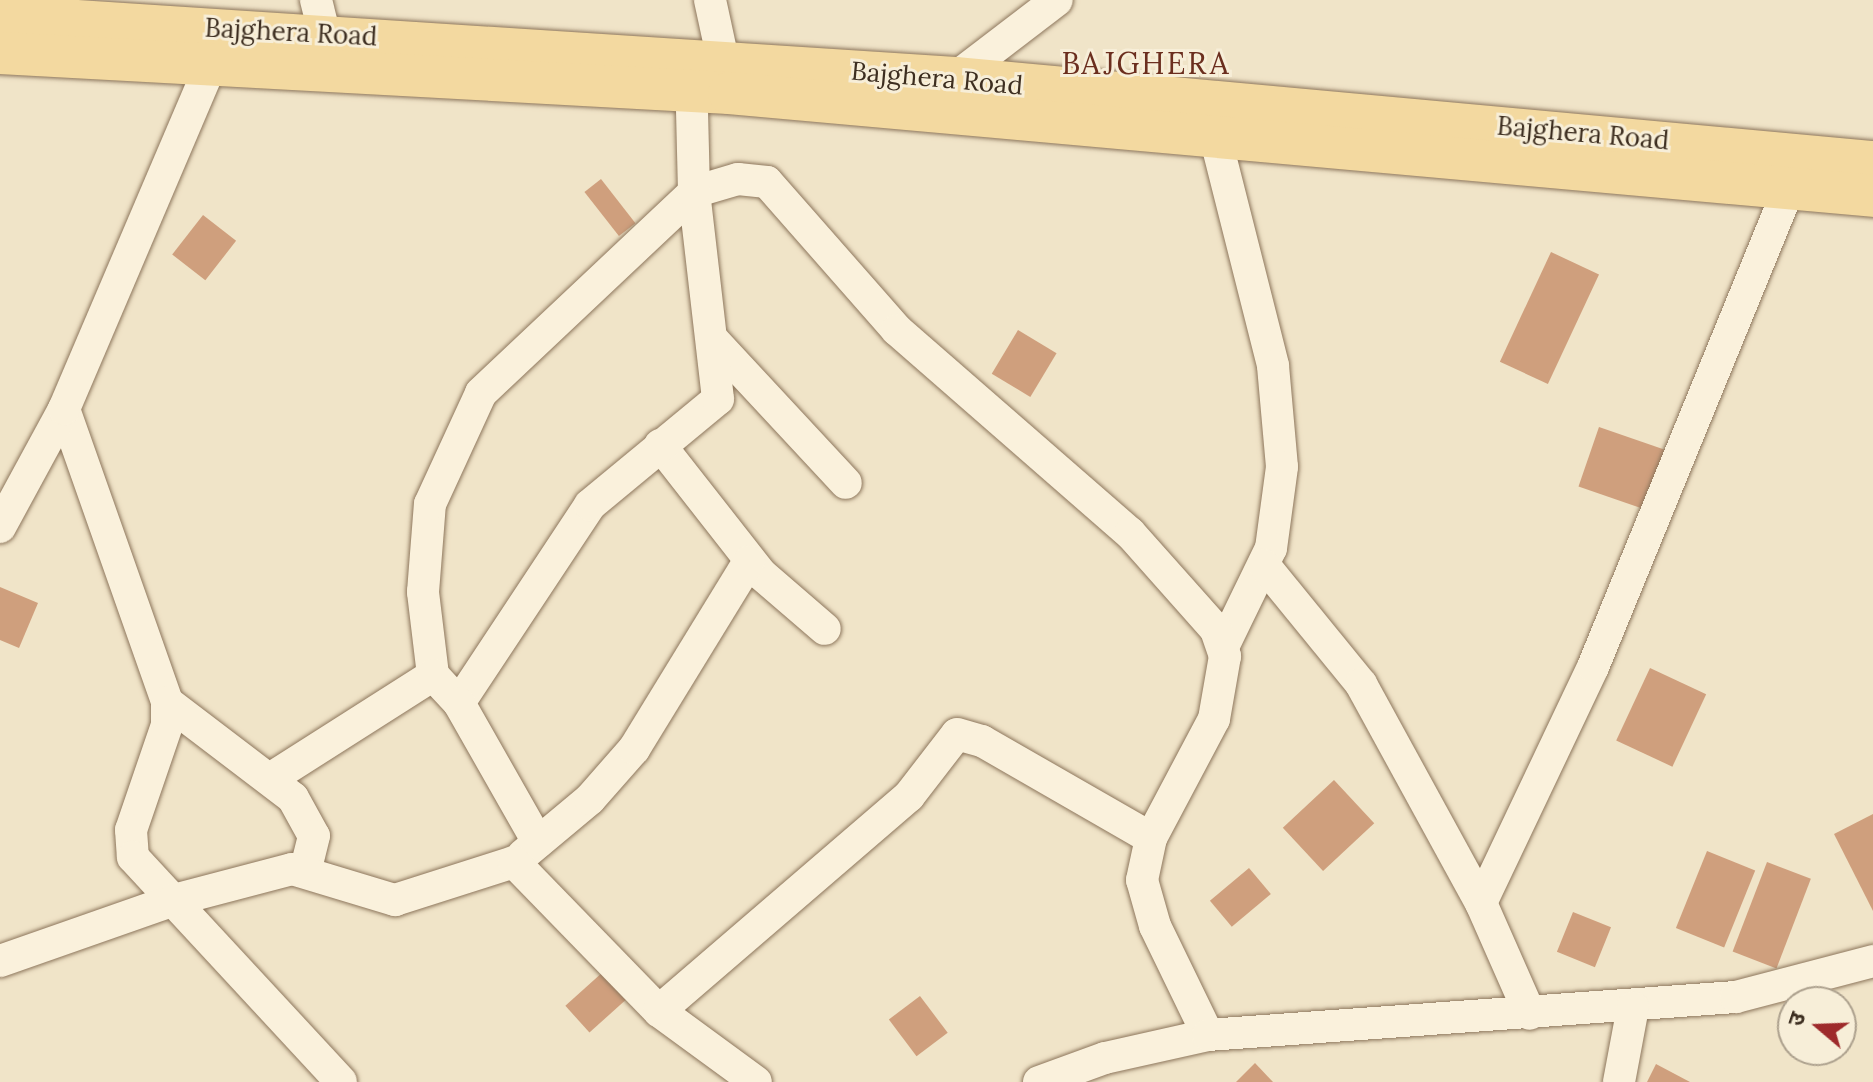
<!DOCTYPE html>
<meta charset="utf-8">
<style>
body{margin:0}
#map{position:relative;width:1873px;height:1082px;overflow:hidden;background:#f0e4c8;font-family:Lora,"Noto Sans Devanagari",serif}
div>[style]{position:absolute}
.building>*{inset:0;background:#cf9f7d;transform-origin:0 0}
.roads{filter:drop-shadow(0 0 2px #8d765c) drop-shadow(0 0 2px #8d765c)}
.minor>*{height:32px;margin:-16px;padding:0 16px;transform-origin:16px;border-radius:16px;background:#faf1dc}
.major>*{height:42px;margin:-21px;padding:0 21px;transform-origin:21px;border-radius:21px;background:#f3d9a0}
span{translate:-50% -50%;white-space:nowrap;text-align:center;line-height:1.15;-webkit-text-stroke:6px #f7eed8;paint-order:stroke}
.street-label{font-size:26px;color:#3d2e20}
.quarter-label{font-size:30px;color:#6b2e1e;letter-spacing:2px}
.north{position:absolute;left:1777px;top:986px;width:80px;height:80px;box-sizing:border-box;background:#f7eed8;border:2px solid #ada18e;border-radius:50%;rotate:289deg;font-size:22px;font-weight:700;line-height:32px;text-align:center;color:#3d2e20}
.north::after{content:'';display:block;margin:auto;width:28px;height:36px;background:#9e2a2b;clip-path:polygon(50% 0,100% 100%,50% 72%,0 100%)}
</style>
<div id="map">
<div class="building">
<i style="left:601px;top:179px;width:56px;height:21px;rotate:52deg"></i>
<i style="left:203px;top:215px;width:42px;height:50px;rotate:38deg"></i>
<i style="left:1551px;top:252px;width:53px;height:121px;rotate:25deg"></i>
<i style="left:1018px;top:330px;width:45px;height:51px;rotate:31deg"></i>
<i style="left:1599px;top:427px;width:75px;height:63px;rotate:19deg"></i>
<i style="clip-path:polygon(0 587px,38px 603px,19px 648px,0 640px)"></i>
<i style="left:1650px;top:668px;width:62px;height:80px;rotate:25deg"></i>
<i style="left:1334px;top:780px;width:59px;height:70px;rotate:47deg"></i>
<i style="clip-path:polygon(1873px 814px,1873px 911px,1834px 834px)"></i>
<i style="left:1707px;top:851px;width:52px;height:83px;rotate:22deg"></i>
<i style="left:1767px;top:862px;width:47px;height:96px;rotate:21deg"></i>
<i style="left:1249px;top:868px;width:34px;height:51px;rotate:50deg"></i>
<i style="left:1573px;top:912px;width:41px;height:43px;rotate:22deg"></i>
<i style="left:604px;top:971px;width:36px;height:52px;rotate:48deg"></i>
<i style="left:920px;top:996px;width:46px;height:39px;rotate:53deg"></i>
<i style="clip-path:polygon(1255px 1063px,1273px 1082px,1236px 1082px)"></i>
<i style="clip-path:polygon(1656px 1064px,1690px 1082px,1647px 1082px)"></i>
</div>
<div class="roads">
<div class="minor">
<i style="left:316px;top:0;width:34px;rotate:76deg"></i>
<i style="left:710px;top:0;width:85px;rotate:77.8deg"></i>
<i style="left:955px;top:78px;width:128px;rotate:-37.4deg"></i>
<i style="left:1215px;top:136px;width:237px;rotate:75.8deg"></i>
<i style="left:1273px;top:366px;width:101px;rotate:84.9deg"></i>
<i style="left:1282px;top:467px;width:82px;rotate:97.7deg"></i>
<i style="left:1271px;top:548px;width:108px;rotate:115.9deg"></i>
<i style="left:713px;top:340px;width:195px;rotate:47.1deg"></i>
<i style="left:64px;top:409px;width:311px;rotate:70.6deg"></i>
<i style="left:167px;top:702px;width:23px;rotate:90deg"></i>
<i style="left:167px;top:725px;width:111px;rotate:108.9deg"></i>
<i style="left:131px;top:830px;width:27px;rotate:86deg"></i>
<i style="left:133px;top:857px;width:306px;rotate:47.2deg"></i>
<i style="left:660px;top:445px;width:164px;rotate:51.9deg"></i>
<i style="left:761px;top:574px;width:84px;rotate:40.7deg"></i>
<i style="left:0;top:527px;width:134px;rotate:-61.5deg"></i>
<i style="left:64px;top:409px;width:377px;rotate:-66.9deg"></i>
<i style="left:1264px;top:565px;width:154px;rotate:50.8deg"></i>
<i style="left:1361px;top:684px;width:250px;rotate:61.3deg"></i>
<i style="left:1481px;top:903px;width:121px;rotate:66.2deg"></i>
<i style="left:433px;top:675px;width:84px;rotate:-96.9deg"></i>
<i style="left:423px;top:592px;width:88px;rotate:-85.5deg"></i>
<i style="left:430px;top:504px;width:122px;rotate:-65.3deg"></i>
<i style="left:481px;top:393px;width:293px;rotate:-43.3deg"></i>
<i style="left:694px;top:192px;width:46px;rotate:-16.5deg"></i>
<i style="left:738px;top:179px;width:29px;rotate:6deg"></i>
<i style="left:767px;top:182px;width:197px;rotate:48.7deg"></i>
<i style="left:897px;top:330px;width:309px;rotate:41.1deg"></i>
<i style="left:1130px;top:533px;width:130px;rotate:48.4deg"></i>
<i style="left:1216px;top:630px;width:28px;rotate:71deg"></i>
<i style="left:1225px;top:656px;width:64px;rotate:99.9deg"></i>
<i style="left:1214px;top:719px;width:135px;rotate:117.9deg"></i>
<i style="left:1151px;top:838px;width:43px;rotate:102.1deg"></i>
<i style="left:1142px;top:880px;width:48px;rotate:74.2deg"></i>
<i style="left:1155px;top:926px;width:121px;rotate:64.1deg"></i>
<i style="left:167px;top:702px;width:158px;rotate:37.3deg"></i>
<i style="left:293px;top:798px;width:43px;rotate:61.1deg"></i>
<i style="left:314px;top:836px;width:33px;rotate:104deg"></i>
<i style="left:459px;top:703px;width:237px;rotate:-56.5deg"></i>
<i style="left:590px;top:505px;width:166px;rotate:-39.6deg"></i>
<i style="left:718px;top:399px;width:208px;rotate:-96.6deg"></i>
<i style="left:694px;top:192px;width:121px;rotate:-91.4deg"></i>
<i style="left:273px;top:777px;width:190px;rotate:-32.5deg"></i>
<i style="left:433px;top:675px;width:38px;rotate:47deg"></i>
<i style="left:459px;top:703px;width:160px;rotate:60.4deg"></i>
<i style="left:523px;top:855px;width:87px;rotate:-39.9deg"></i>
<i style="left:590px;top:799px;width:67px;rotate:-48.7deg"></i>
<i style="left:634px;top:749px;width:220px;rotate:-58.5deg"></i>
<i style="left:1481px;top:903px;width:261px;rotate:-64.6deg"></i>
<i style="left:1593px;top:667px;width:518px;rotate:-67.75deg"></i>
<i style="left:0;top:961px;width:184px;rotate:-19.3deg"></i>
<i style="left:174px;top:900px;width:122px;rotate:-14.7deg"></i>
<i style="left:292px;top:869px;width:108px;rotate:16.8deg"></i>
<i style="left:395px;top:900px;width:125px;rotate:-17.7deg"></i>
<i style="left:514px;top:862px;width:208px;rotate:45.8deg"></i>
<i style="left:659px;top:1011px;width:120px;rotate:36.2deg"></i>
<i style="left:659px;top:1011px;width:330px;rotate:-40.7deg"></i>
<i style="left:909px;top:796px;width:78px;rotate:-52.3deg"></i>
<i style="left:957px;top:734px;width:26px;rotate:16deg"></i>
<i style="left:982px;top:741px;width:195px;rotate:29.9deg"></i>
<i style="left:1039px;top:1082px;width:70px;rotate:-20deg"></i>
<i style="left:1105px;top:1058px;width:106px;rotate:-12.6deg"></i>
<i style="left:1208px;top:1035px;width:529px;rotate:-4.12deg"></i>
<i style="left:1736px;top:997px;width:142px;rotate:-14.7deg"></i>
<i style="left:1619px;top:1082px;width:76px;rotate:-79.4deg"></i>
</div>
<div class="major">
<i style="left:0;top:16px;width:957px;rotate:3.71deg"></i>
<i style="left:955px;top:78px;width:922px;rotate:5.23deg"></i>
<i style="left:0;top:53px;width:730px;rotate:3.14deg"></i>
<i style="left:729px;top:93px;width:1149px;rotate:5.14deg"></i>
</div>
</div>
<div class="street-label">
<span style="left:291px;top:32px;rotate:3deg">Bajghera Road</span>
<span style="left:937px;top:78px;rotate:5deg">Bajghera Road</span>
<span style="left:1583px;top:133px;rotate:5deg">Bajghera Road</span>
</div>
<div class="quarter-label">
<span style="left:1146px;top:63px">BAJGHERA</span>
</div>
<div class="north">उ</div>
</div>
